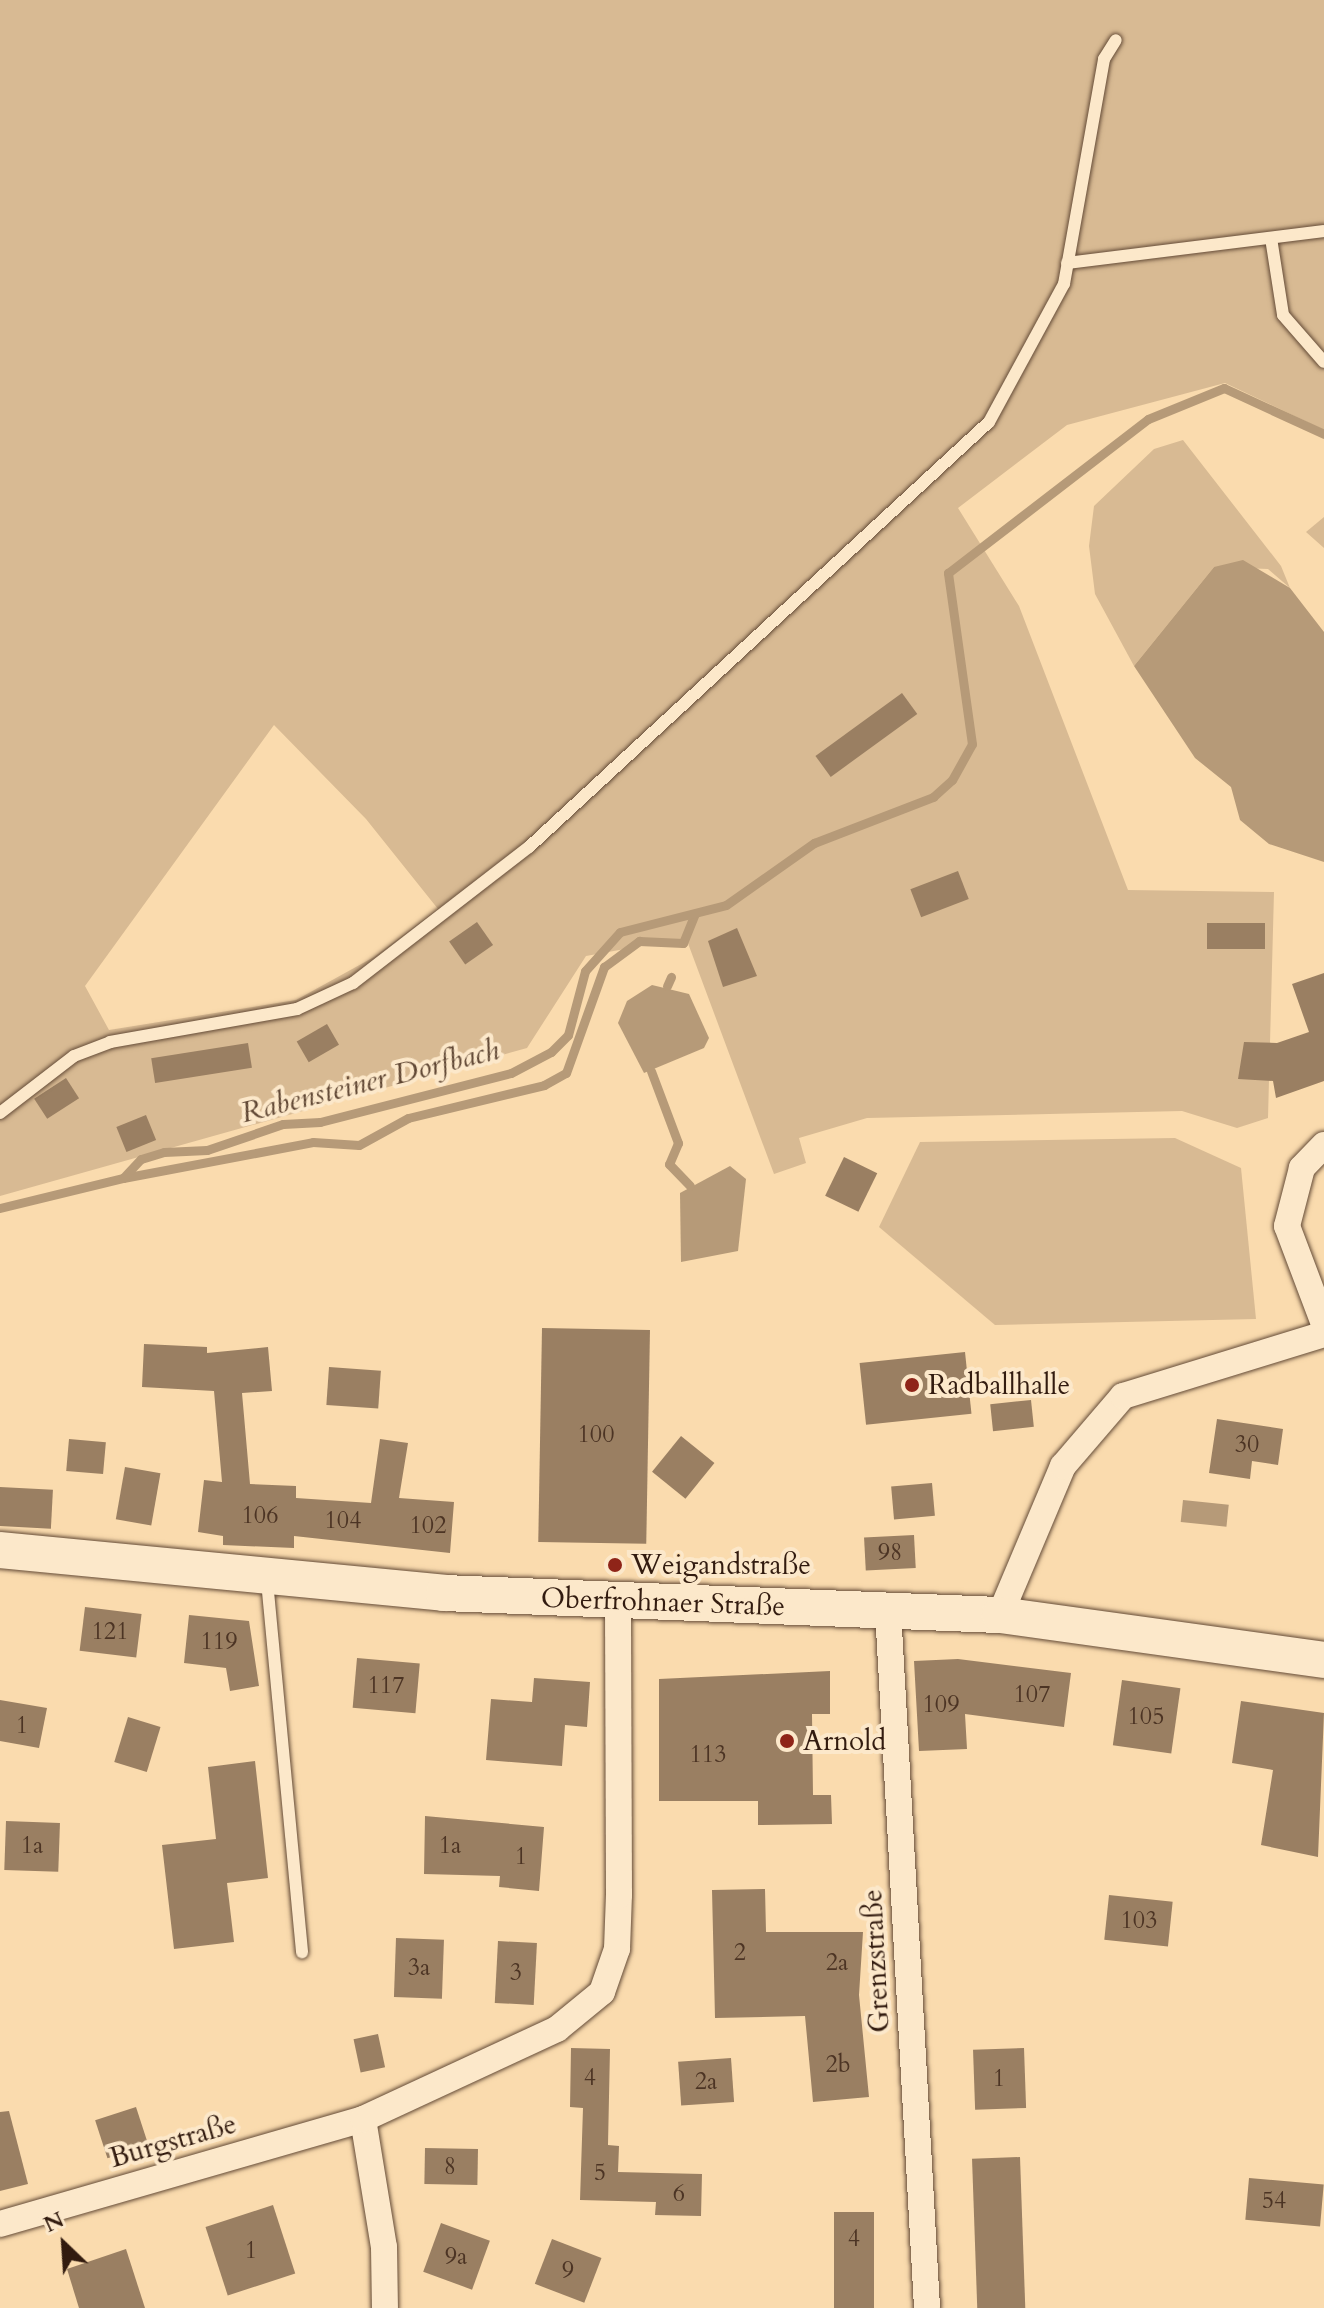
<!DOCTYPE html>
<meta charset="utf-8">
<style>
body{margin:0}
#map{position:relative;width:1324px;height:2308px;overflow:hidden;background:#fadbae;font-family:Cardo,serif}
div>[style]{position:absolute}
.green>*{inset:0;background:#d8ba93}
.water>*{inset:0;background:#b69a78;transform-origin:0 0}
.stream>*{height:9px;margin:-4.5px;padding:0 4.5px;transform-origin:4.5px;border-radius:4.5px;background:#b69a78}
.building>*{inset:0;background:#9a7f62;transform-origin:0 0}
.roads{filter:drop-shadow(0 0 2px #644b37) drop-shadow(0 0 2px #644b37)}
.lane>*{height:12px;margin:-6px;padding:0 6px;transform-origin:6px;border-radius:6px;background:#fce8ca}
.street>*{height:26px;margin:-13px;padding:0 13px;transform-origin:13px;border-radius:13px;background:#fce8ca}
.secondary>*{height:36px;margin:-18px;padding:0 18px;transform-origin:18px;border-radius:18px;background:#fce8ca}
.dots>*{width:22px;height:22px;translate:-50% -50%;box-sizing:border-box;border:4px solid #fce8ca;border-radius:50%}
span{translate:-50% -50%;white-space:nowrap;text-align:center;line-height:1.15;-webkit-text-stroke:8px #fce8ca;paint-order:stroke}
.number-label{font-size:24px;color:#4c3424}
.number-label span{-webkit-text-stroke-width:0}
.poi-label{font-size:28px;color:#321b0f}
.left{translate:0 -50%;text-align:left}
.street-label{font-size:28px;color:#321b0f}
.water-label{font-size:30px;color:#604734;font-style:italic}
.north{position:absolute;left:24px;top:2204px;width:80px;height:80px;-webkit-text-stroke:6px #fce8ca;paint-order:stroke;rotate:335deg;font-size:22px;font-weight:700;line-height:32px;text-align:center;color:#321b0f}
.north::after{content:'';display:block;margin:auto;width:28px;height:36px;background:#321b0f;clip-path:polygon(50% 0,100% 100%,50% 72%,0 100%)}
</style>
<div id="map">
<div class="green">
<i style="clip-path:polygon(evenodd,0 0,1324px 0,1324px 430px,1225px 383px,1067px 425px,958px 508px,1019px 606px,1128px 890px,1274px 892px,1268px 1118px,1237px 1128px,1182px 1111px,867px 1118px,799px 1138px,806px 1163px,774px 1174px,686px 938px,586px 956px,527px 1048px,0 1196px,0 0,274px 725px,366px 819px,438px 909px,374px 957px,296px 1000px,109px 1030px,85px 986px,274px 725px)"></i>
<i style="clip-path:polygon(1183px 440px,1281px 566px,1290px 588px,1268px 569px,1214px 567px,1134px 666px,1095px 594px,1089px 546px,1094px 506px,1154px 449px)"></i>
<i style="clip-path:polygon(1324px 517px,1324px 548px,1306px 532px)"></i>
<i style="clip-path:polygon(1175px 1138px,1241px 1168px,1256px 1319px,995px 1325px,879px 1227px,920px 1142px)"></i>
</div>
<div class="water">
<i style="clip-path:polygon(1243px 560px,1290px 588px,1324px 632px,1324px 862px,1269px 844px,1240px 820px,1231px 787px,1195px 758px,1134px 666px,1214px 567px)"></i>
<i style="clip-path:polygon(652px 985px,689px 994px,709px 1038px,704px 1048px,644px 1073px,618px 1023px,627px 1001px)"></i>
<i style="clip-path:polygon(730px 1166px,746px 1179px,738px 1251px,681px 1262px,680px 1193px)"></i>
<i style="left:1183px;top:1500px;width:46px;height:22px;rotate:6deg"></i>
</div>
<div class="stream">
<i style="left:667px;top:986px;width:10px;rotate:-66deg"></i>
<i style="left:651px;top:1071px;width:77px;rotate:69.4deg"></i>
<i style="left:678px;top:1143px;width:23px;rotate:113deg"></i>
<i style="left:669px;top:1164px;width:30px;rotate:46deg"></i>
<i style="left:123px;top:1178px;width:193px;rotate:-10.7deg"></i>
<i style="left:313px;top:1142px;width:46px;rotate:3.7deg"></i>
<i style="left:359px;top:1145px;width:56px;rotate:-28.9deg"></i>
<i style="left:408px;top:1118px;width:140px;rotate:-13.6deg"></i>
<i style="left:544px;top:1085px;width:25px;rotate:-29deg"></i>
<i style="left:566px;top:1073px;width:113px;rotate:-70.3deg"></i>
<i style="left:604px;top:967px;width:44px;rotate:-36.6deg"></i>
<i style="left:639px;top:941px;width:44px;rotate:2.6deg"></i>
<i style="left:683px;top:943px;width:31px;rotate:-68deg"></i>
<i style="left:0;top:1208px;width:127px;rotate:-13.7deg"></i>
<i style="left:123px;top:1178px;width:26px;rotate:-47deg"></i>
<i style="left:141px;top:1159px;width:24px;rotate:-17deg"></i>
<i style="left:164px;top:1152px;width:43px;rotate:-2.7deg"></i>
<i style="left:207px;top:1150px;width:80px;rotate:-18.9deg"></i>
<i style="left:283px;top:1124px;width:37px;rotate:-3deg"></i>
<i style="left:320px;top:1122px;width:197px;rotate:-14.4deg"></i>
<i style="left:511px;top:1073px;width:45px;rotate:-27.7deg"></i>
<i style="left:551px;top:1052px;width:24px;rotate:-45deg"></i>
<i style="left:568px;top:1035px;width:66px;rotate:-75.1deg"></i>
<i style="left:585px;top:971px;width:52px;rotate:-48.1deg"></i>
<i style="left:620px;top:932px;width:109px;rotate:-14.3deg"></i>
<i style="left:726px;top:905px;width:108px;rotate:-35.2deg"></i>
<i style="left:814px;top:843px;width:128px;rotate:-21.1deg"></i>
<i style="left:933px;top:797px;width:25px;rotate:-42deg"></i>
<i style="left:952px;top:780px;width:41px;rotate:-60.9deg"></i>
<i style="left:972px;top:744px;width:173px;rotate:-98deg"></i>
<i style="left:948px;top:573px;width:252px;rotate:-37.6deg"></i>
<i style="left:1148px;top:419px;width:82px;rotate:-22.2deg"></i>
<i style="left:1224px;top:388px;width:110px;rotate:24.7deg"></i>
</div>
<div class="building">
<i style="left:902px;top:693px;width:26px;height:107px;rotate:54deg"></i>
<i style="left:958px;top:871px;width:30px;height:51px;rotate:69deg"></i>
<i style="left:477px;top:922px;width:28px;height:34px;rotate:55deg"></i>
<i style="left:1265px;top:923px;width:26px;height:58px;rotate:90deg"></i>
<i style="clip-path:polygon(737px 928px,757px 976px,723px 987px,708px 941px)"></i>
<i style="clip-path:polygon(1324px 973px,1324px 1081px,1276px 1098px,1273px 1081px,1238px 1079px,1244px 1042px,1277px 1043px,1309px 1032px,1292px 984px)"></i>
<i style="left:327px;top:1024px;width:24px;height:35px;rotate:60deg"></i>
<i style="left:248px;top:1043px;width:25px;height:98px;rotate:81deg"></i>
<i style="left:66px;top:1078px;width:24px;height:38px;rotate:57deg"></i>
<i style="left:146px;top:1115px;width:27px;height:32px;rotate:68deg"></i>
<i style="left:844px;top:1157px;width:37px;height:43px;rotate:26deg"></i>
<i style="left:542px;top:1328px;width:108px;height:214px;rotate:1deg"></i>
<i style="clip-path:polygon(144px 1344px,207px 1347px,207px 1353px,268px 1347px,272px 1391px,242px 1393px,250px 1484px,296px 1486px,296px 1498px,371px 1503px,380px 1439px,408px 1443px,399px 1498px,454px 1502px,450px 1553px,294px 1536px,294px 1548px,223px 1545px,223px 1536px,198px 1532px,204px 1480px,222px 1482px,214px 1391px,142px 1387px)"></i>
<i style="left:965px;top:1352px;width:62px;height:106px;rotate:84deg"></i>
<i style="left:329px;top:1367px;width:52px;height:38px;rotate:4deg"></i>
<i style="left:1031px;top:1400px;width:27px;height:41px;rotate:84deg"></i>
<i style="clip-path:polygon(1217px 1419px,1283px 1429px,1278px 1465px,1252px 1461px,1250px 1479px,1209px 1473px)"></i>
<i style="left:681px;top:1436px;width:43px;height:46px;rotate:39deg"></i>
<i style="left:69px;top:1439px;width:37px;height:32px;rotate:5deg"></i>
<i style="left:125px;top:1467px;width:36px;height:53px;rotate:10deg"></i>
<i style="left:932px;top:1483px;width:33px;height:41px;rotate:85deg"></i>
<i style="left:0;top:1487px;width:53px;height:39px;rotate:3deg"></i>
<i style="left:914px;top:1535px;width:33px;height:50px;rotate:87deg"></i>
<i style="left:85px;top:1607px;width:57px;height:44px;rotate:7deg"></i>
<i style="clip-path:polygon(189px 1615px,249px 1621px,259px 1686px,230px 1691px,226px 1668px,184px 1663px)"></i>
<i style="left:357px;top:1658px;width:63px;height:50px;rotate:5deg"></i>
<i style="clip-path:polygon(958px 1659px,1071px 1673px,1064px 1727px,965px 1714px,967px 1749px,919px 1751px,914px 1661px)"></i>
<i style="clip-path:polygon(830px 1671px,830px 1714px,812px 1714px,813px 1795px,831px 1795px,832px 1824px,758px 1825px,758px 1801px,659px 1801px,659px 1679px)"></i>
<i style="clip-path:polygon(534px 1678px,590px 1682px,587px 1727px,565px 1725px,562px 1766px,486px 1760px,491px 1699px,532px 1702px)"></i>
<i style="left:1122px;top:1680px;width:59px;height:66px;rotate:8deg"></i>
<i style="clip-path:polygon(0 1700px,47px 1708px,39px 1748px,0 1741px)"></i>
<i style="clip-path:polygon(1241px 1701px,1324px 1713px,1318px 1857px,1261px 1845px,1273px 1770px,1232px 1763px)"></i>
<i style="left:128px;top:1717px;width:34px;height:47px;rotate:17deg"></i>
<i style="clip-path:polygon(255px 1761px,268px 1878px,227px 1883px,234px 1942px,174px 1949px,162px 1845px,216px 1839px,208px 1767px)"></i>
<i style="clip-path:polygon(425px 1816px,544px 1827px,539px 1891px,499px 1887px,500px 1876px,424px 1874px)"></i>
<i style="left:6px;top:1821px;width:54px;height:49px;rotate:2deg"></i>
<i style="clip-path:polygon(765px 1889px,766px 1932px,863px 1932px,859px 1995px,869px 2097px,813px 2102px,805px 2016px,715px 2018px,712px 1890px)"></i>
<i style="left:1109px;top:1895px;width:64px;height:45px;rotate:6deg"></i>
<i style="left:396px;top:1938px;width:48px;height:59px;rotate:2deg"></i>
<i style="left:498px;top:1941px;width:39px;height:62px;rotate:3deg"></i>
<i style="left:378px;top:2034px;width:34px;height:25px;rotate:78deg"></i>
<i style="clip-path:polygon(571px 2048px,610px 2049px,608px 2145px,619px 2146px,618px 2172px,702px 2174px,701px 2216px,655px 2215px,656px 2202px,580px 2200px,583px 2108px,570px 2107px)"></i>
<i style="left:1024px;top:2048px;width:60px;height:51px;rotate:88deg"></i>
<i style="left:731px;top:2058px;width:44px;height:53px;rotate:86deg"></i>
<i style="left:136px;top:2107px;width:40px;height:43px;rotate:72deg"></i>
<i style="clip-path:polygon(9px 2111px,28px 2184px,0 2191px,0 2112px)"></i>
<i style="left:425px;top:2148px;width:53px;height:36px;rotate:1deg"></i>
<i style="left:1020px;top:2157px;width:151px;height:48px;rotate:88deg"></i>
<i style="left:1249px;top:2178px;width:75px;height:42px;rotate:5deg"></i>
<i style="left:273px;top:2205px;width:72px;height:71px;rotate:72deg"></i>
<i style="left:834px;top:2212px;width:40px;height:96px"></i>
<i style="left:441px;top:2223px;width:52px;height:52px;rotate:20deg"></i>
<i style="left:552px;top:2239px;width:53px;height:48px;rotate:21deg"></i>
<i style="clip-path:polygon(126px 2249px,145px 2308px,79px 2308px,67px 2269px)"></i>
</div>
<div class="roads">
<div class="lane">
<i style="left:1271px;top:238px;width:78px;rotate:81.1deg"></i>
<i style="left:1283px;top:315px;width:62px;rotate:48.9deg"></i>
<i style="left:1067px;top:263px;width:259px;rotate:-7.1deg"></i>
<i style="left:0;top:1113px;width:93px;rotate:-37.6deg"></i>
<i style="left:74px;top:1056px;width:39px;rotate:-21deg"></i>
<i style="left:110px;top:1042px;width:190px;rotate:-10deg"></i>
<i style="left:297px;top:1009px;width:62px;rotate:-24.9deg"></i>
<i style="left:353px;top:983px;width:222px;rotate:-37.7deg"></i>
<i style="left:529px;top:847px;width:626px;rotate:-42.74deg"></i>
<i style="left:989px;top:422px;width:157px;rotate:-61.5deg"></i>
<i style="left:1064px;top:284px;width:229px;rotate:-79.9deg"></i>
<i style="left:1104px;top:59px;width:22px;rotate:-58deg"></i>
<i style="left:267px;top:1581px;width:373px;rotate:84.6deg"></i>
</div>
<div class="street">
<i style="left:1324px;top:1145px;width:32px;rotate:134deg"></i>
<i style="left:1302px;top:1168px;width:60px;rotate:104.5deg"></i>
<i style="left:1287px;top:1226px;width:105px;rotate:69.3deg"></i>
<i style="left:888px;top:1610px;width:699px;rotate:86.8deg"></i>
<i style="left:1000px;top:1615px;width:162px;rotate:-67.1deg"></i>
<i style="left:1063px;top:1466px;width:92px;rotate:-49.4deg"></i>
<i style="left:1123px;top:1396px;width:210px;rotate:-17.1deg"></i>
<i style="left:363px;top:2119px;width:130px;rotate:80.7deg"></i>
<i style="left:384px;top:2247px;width:61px;rotate:89.1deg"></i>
<i style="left:0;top:2224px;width:378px;rotate:-16.1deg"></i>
<i style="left:363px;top:2119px;width:214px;rotate:-24.9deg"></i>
<i style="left:557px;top:2029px;width:58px;rotate:-39.4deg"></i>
<i style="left:602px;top:1992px;width:46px;rotate:-70.8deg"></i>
<i style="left:617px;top:1949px;width:54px;rotate:-87.9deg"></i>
<i style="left:619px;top:1895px;width:293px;rotate:-90.2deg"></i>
</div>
<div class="secondary">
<i style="left:0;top:1550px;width:446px;rotate:5.5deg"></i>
<i style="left:444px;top:1593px;width:556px;rotate:2.27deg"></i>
<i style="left:1000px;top:1615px;width:327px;rotate:7.9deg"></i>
</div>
</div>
<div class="dots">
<i style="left:912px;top:1385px;background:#8f2418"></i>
<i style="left:615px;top:1565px;background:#8f2418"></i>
<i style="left:787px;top:1741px;background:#8f2418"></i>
</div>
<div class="number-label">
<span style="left:596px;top:1435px">100</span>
<span style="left:1247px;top:1445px">30</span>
<span style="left:260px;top:1516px">106</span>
<span style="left:343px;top:1521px">104</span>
<span style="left:428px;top:1526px">102</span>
<span style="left:890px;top:1553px">98</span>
<span style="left:110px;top:1632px">121</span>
<span style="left:219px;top:1642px">119</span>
<span style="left:386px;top:1686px">117</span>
<span style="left:1032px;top:1695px">107</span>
<span style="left:941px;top:1705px">109</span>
<span style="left:1146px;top:1717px">105</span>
<span style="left:22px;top:1726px">1</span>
<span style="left:708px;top:1755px">113</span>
<span style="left:32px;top:1846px">1a</span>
<span style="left:450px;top:1846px">1a</span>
<span style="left:521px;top:1857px">1</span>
<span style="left:1139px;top:1921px">103</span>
<span style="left:740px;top:1953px">2</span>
<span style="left:837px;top:1963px">2a</span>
<span style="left:419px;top:1968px">3a</span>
<span style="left:516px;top:1973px">3</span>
<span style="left:838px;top:2065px">2b</span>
<span style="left:590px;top:2078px">4</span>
<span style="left:999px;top:2079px">1</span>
<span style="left:706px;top:2082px">2a</span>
<span style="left:450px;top:2167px">8</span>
<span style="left:600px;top:2173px">5</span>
<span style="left:679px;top:2194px">6</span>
<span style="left:1274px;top:2201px">54</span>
<span style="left:854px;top:2239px">4</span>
<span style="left:251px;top:2251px">1</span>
<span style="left:456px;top:2257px">9a</span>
<span style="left:568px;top:2271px">9</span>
</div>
<div class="poi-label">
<span class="left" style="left:928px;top:1385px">Radballhalle</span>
<span class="left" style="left:631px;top:1565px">Weigandstraße</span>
<span class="left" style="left:803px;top:1741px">Arnold</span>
</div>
<div class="street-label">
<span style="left:663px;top:1602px;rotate:2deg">Oberfrohnaer Straße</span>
<span style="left:876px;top:1961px;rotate:-93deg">Grenzstraße</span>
<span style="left:173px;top:2141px;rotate:-16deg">Burgstraße</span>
</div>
<div class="water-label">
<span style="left:370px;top:1082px;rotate:-14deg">Rabensteiner Dorfbach</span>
</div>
<div class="north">N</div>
</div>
